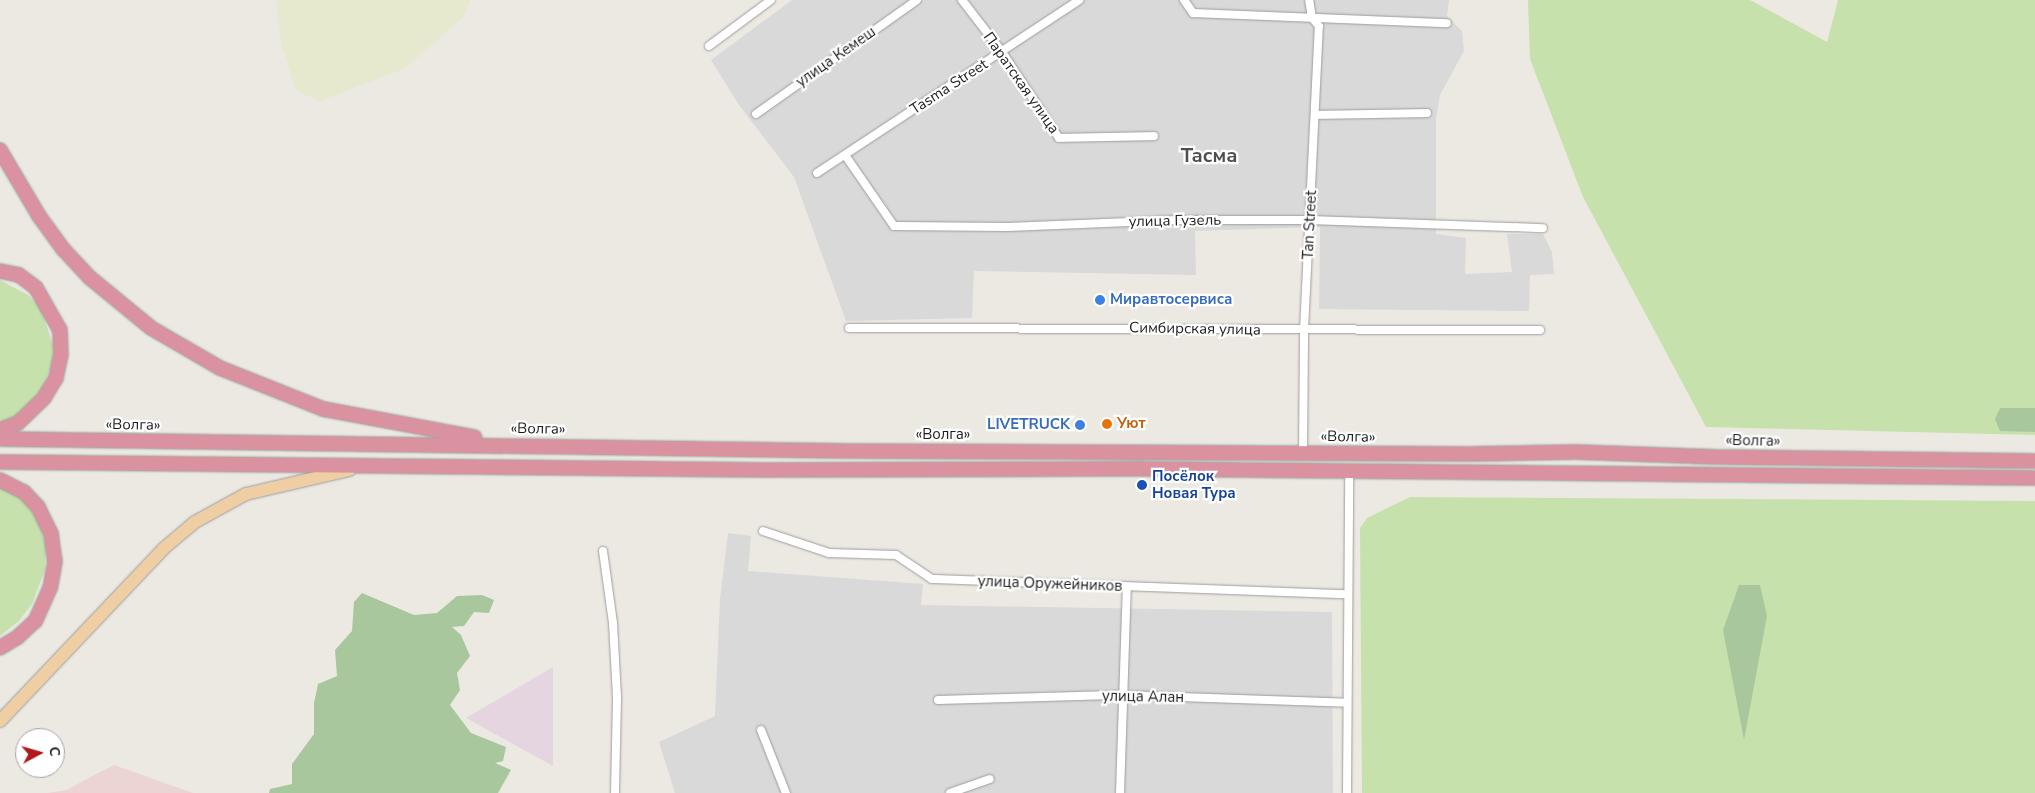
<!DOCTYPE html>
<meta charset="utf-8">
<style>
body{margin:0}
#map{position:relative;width:2035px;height:793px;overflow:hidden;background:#ece9e2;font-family:"Nunito Sans",sans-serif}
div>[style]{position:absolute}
.residential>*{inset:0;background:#dad9d9}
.commercial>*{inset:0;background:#ebd4d3}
.industrial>*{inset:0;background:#e4d5e1}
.farmland>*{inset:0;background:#e7e9cf}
.grass>*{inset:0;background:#c7e1ad}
.forest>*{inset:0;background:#a9c79c}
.roads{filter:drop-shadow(0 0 1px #9d9d9d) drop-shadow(0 0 1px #9d9d9d)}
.street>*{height:8px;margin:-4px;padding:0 4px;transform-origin:4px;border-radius:4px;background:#fff}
.primary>*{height:12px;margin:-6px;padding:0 6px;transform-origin:6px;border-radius:6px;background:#f0cea3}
.highway>*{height:14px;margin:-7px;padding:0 7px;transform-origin:7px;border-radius:7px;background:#db92a0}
.dots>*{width:14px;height:14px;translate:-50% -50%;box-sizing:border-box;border:2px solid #fff;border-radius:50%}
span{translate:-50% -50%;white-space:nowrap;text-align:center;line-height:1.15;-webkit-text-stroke:4.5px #fff;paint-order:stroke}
.street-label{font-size:15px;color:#1c1c1c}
.shop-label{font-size:15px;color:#366cbe;font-weight:700}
.left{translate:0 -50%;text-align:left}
.right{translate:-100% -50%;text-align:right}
.food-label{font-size:15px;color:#c56008;font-weight:700}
.transit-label{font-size:15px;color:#164399;font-weight:700}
.district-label{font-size:20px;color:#4f4f4f;font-weight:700}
.north{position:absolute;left:15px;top:728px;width:50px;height:50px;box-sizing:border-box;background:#fff;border:1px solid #a4a4a4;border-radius:50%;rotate:84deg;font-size:14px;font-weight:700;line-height:20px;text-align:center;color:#1c1c1c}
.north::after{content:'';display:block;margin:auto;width:18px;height:22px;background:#b01718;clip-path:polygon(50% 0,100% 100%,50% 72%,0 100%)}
</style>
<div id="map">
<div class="residential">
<i style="clip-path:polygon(792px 0,1449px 0,1447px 16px,1462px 31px,1464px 51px,1440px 95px,1436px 119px,1436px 234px,1466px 238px,1465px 274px,1512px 272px,1507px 234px,1543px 234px,1552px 252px,1554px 274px,1530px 275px,1529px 311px,1319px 309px,1320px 227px,1195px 231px,1196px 275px,974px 271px,972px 318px,846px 321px,794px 177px,739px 105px,711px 60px)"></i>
<i style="clip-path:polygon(728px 533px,751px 536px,748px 571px,923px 584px,921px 605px,1332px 612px,1333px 793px,675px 793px,659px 742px,715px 716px,720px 599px)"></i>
</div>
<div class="commercial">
<i style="clip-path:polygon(114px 765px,193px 793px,48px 793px,66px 790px)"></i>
</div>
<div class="industrial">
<i style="clip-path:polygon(553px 667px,553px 766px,466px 718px)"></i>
</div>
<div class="farmland">
<i style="clip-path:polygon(275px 0,471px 0,462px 18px,406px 68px,320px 101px,296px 91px,282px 47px)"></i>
</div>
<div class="grass">
<i style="clip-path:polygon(1528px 0,1750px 0,1827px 42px,1838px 0,2035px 0,2035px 435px,1706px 427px,1583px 197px,1530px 59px)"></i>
<i style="clip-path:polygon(0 280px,28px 295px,41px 309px,53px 345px,53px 360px,43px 387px,21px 414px,0 425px)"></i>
<i style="clip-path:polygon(0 480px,18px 492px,32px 509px,40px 525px,46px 548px,45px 570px,32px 604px,19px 621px,0 636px)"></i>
<i style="clip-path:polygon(1410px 497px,2035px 501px,2035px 793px,1362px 793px,1360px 528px,1367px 518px)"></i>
</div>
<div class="forest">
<i style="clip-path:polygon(2000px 408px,2035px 408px,2035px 432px,2000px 431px,1995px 419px)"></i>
<i style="clip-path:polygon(1739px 585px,1760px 585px,1767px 616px,1744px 740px,1723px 630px)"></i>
<i style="clip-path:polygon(362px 593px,414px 615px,437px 613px,457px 596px,482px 595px,494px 600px,489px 613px,474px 612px,464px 626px,452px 627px,461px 635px,470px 656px,457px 673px,460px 690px,450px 705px,471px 733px,506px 747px,503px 761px,495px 763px,511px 770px,498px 793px,269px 793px,270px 789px,292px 784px,292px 764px,314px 734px,314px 703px,318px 684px,337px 676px,335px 650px,352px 631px,354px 602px)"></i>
</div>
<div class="roads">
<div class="street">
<i style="left:962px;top:0;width:66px;rotate:52.4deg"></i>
<i style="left:1002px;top:52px;width:103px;rotate:56.5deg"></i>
<i style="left:1059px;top:138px;width:95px;rotate:-1.2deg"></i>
<i style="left:1184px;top:0;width:16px;rotate:55deg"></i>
<i style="left:1193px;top:13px;width:254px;rotate:2.3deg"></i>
<i style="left:709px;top:46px;width:77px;rotate:-36.6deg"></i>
<i style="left:756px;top:114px;width:197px;rotate:-35.3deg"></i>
<i style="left:1315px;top:115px;width:112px;rotate:-1deg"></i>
<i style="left:845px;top:155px;width:86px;rotate:55.4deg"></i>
<i style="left:894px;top:226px;width:114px;rotate:0.5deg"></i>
<i style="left:1008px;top:227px;width:170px;rotate:-2.4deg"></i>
<i style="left:1178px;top:220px;width:132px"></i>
<i style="left:1310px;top:220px;width:233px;rotate:2deg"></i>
<i style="left:817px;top:173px;width:314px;rotate:-33.4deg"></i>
<i style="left:849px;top:328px;width:691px;rotate:0.17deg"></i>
<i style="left:1303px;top:453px;width:123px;rotate:-89.5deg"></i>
<i style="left:1304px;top:330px;width:304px;rotate:-87.2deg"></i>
<i style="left:1319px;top:26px;width:11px;rotate:-131deg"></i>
<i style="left:1312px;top:18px;width:18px;rotate:-99deg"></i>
<i style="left:763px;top:531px;width:70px;rotate:18.4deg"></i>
<i style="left:829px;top:553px;width:67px;rotate:1.7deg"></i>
<i style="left:896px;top:555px;width:43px;rotate:33.7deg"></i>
<i style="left:932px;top:579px;width:416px;rotate:2.1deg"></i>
<i style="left:603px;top:551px;width:73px;rotate:82.1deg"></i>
<i style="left:613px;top:623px;width:75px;rotate:86.9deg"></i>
<i style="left:617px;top:698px;width:95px;rotate:91.2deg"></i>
<i style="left:938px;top:700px;width:184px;rotate:-1.6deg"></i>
<i style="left:1122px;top:695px;width:225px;rotate:2deg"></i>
<i style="left:761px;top:730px;width:68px;rotate:68.4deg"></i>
<i style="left:950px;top:793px;width:42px;rotate:-19.3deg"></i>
<i style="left:1120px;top:793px;width:206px;rotate:-88.1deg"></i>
<i style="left:1347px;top:793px;width:322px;rotate:-89.6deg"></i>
</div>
<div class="primary">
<i style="left:0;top:721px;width:237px;rotate:-46.5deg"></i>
<i style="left:163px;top:549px;width:42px;rotate:-40.2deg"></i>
<i style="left:195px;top:522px;width:58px;rotate:-28.8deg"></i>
<i style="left:246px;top:494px;width:106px;rotate:-13.1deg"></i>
</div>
<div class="highway">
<i style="left:0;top:150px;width:77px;rotate:59.4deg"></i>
<i style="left:39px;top:216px;width:41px;rotate:54deg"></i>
<i style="left:63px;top:249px;width:38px;rotate:47deg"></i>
<i style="left:89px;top:277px;width:80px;rotate:39.4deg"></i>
<i style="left:151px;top:328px;width:80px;rotate:30.1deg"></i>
<i style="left:220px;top:368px;width:111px;rotate:21.7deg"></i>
<i style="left:323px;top:409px;width:154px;rotate:10.5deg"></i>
<i style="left:0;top:271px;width:19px;rotate:12deg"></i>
<i style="left:19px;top:275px;width:21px;rotate:37deg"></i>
<i style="left:36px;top:288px;width:48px;rotate:60.3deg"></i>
<i style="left:60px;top:330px;width:24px;rotate:88deg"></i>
<i style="left:61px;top:354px;width:25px;rotate:102deg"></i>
<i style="left:56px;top:378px;width:23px;rotate:121deg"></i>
<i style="left:44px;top:398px;width:36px;rotate:136deg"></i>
<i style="left:18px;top:423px;width:19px;rotate:159deg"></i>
<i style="left:0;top:439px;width:847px;rotate:0.81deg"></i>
<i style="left:847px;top:451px;width:622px;rotate:0.28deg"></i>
<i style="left:1469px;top:454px;width:106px;rotate:-1.1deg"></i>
<i style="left:1575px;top:452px;width:142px;rotate:2deg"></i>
<i style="left:1717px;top:457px;width:318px;rotate:0.7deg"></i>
<i style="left:0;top:462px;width:765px;rotate:0.6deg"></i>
<i style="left:765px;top:470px;width:379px;rotate:-0.2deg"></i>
<i style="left:1144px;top:469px;width:891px;rotate:0.58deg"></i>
<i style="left:0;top:480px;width:27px;rotate:27deg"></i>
<i style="left:24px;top:492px;width:21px;rotate:47deg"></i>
<i style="left:38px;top:507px;width:30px;rotate:64deg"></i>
<i style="left:51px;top:534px;width:27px;rotate:82deg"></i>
<i style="left:55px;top:561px;width:27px;rotate:100deg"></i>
<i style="left:50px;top:588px;width:36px;rotate:114deg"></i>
<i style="left:35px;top:621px;width:23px;rotate:137deg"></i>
<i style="left:18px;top:637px;width:21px;rotate:149deg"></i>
</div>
</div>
<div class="dots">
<i style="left:1100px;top:300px;background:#3f7fe0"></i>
<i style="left:1107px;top:424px;background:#e8710a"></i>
<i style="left:1080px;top:425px;background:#3f7fe0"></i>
<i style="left:1142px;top:485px;background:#1a4fb4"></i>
</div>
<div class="street-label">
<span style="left:836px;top:57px;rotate:-35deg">улица Кемеш</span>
<span style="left:1021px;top:83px;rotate:55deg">Паратская улица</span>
<span style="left:949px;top:87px;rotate:-33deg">Tasma Street</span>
<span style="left:1175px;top:221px;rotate:-1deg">улица Гузель</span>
<span style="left:1310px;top:225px;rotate:-87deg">Tan Street</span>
<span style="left:1195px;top:329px;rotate:1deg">Симбирская улица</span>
<span style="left:133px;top:425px;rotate:1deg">«Волга»</span>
<span style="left:538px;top:429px;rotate:1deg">«Волга»</span>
<span style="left:943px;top:435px">«Волга»</span>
<span style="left:1348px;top:437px;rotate:1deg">«Волга»</span>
<span style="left:1753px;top:441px;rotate:1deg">«Волга»</span>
<span style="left:1050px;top:584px;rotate:2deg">улица Оружейников</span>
<span style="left:1143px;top:697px;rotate:1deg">улица Алан</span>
</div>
<div class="shop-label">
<span class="left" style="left:1110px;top:300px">Миравтосервиса</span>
<span class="right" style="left:1070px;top:425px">LIVETRUCK</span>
</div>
<div class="food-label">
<span class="left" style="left:1117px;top:424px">Уют</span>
</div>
<div class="transit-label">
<span class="left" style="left:1152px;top:485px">Посёлок<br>Новая Тура</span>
</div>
<div class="district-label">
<span style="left:1209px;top:155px">Тасма</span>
</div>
<div class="north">С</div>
</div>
